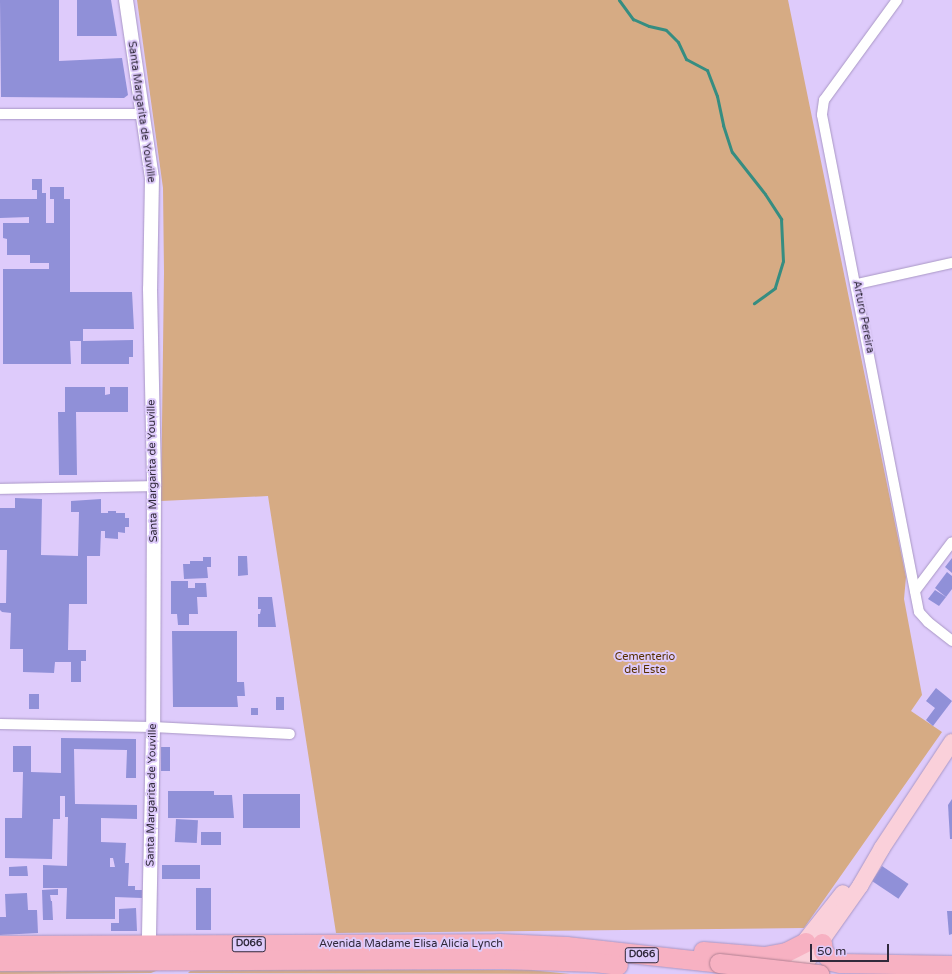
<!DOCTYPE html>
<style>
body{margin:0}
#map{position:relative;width:952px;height:974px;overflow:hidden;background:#decbfb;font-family:"Varela Round",sans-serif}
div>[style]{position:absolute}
.green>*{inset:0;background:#d6ab84}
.stream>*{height:3px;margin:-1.5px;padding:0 1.5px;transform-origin:1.5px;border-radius:1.5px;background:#368d81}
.building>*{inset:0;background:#9090d8;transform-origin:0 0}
.roads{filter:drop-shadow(0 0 1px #a997c5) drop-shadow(0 0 1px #a997c5)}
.street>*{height:10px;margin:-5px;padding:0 5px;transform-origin:5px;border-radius:5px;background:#fff}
.secondary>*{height:14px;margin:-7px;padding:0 7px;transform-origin:7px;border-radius:7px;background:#fff}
.primary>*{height:16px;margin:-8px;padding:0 8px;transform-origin:8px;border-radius:8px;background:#fad0da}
.highway>*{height:19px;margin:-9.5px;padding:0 9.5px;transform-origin:9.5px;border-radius:9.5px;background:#f7b1c2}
.bridges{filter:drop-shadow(0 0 1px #b18193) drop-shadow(0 0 1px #b18193)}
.highway-bridge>*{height:19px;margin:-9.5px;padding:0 9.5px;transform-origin:9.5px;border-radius:9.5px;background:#f7b1c2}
span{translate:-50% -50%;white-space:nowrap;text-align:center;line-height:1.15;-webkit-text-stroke:4px #decbfb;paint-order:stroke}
.shield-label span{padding:1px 3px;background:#decbfb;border:1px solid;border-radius:3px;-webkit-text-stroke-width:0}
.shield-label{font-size:10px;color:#30293b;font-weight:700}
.street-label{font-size:11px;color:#30293b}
.park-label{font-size:11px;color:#572f00}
.scale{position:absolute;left:810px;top:944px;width:79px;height:18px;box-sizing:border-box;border:2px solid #30293b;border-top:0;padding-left:5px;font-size:12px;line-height:14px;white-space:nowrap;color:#30293b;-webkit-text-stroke:3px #decbfb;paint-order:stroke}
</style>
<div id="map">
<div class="green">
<i style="clip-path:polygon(137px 0,788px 0,906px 577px,904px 599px,922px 695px,911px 711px,942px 732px,804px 928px,336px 933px,268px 496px,161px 501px,164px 272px,163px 188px)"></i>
<i style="clip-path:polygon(0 967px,161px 969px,151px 973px,0 974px)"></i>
<i style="clip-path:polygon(205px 969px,531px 970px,570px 974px,188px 973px,190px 971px)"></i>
</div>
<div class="stream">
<i style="left:619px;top:0;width:24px;rotate:54deg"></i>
<i style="left:633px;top:19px;width:17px;rotate:24deg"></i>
<i style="left:649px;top:26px;width:17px;rotate:13deg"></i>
<i style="left:666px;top:30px;width:17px;rotate:45deg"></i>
<i style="left:678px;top:42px;width:19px;rotate:65deg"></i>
<i style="left:686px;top:59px;width:24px;rotate:28deg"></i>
<i style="left:707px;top:70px;width:28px;rotate:69deg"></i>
<i style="left:717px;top:96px;width:30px;rotate:78deg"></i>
<i style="left:723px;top:125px;width:28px;rotate:72deg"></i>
<i style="left:732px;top:152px;width:53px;rotate:51.8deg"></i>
<i style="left:765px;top:194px;width:30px;rotate:57deg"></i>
<i style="left:781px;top:219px;width:42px;rotate:87.3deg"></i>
<i style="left:783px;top:261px;width:28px;rotate:107deg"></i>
<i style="left:775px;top:288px;width:26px;rotate:144deg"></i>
</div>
<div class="building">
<i style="clip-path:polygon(0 0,59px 0,59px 61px,122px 58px,128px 95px,124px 98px,1px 97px)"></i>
<i style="clip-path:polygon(77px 0,111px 0,117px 36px,77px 36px)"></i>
<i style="clip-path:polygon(32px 179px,42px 179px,42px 193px,46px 193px,46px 223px,54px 223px,54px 199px,50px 199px,50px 187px,64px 187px,64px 199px,70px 199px,70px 292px,132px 292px,134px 329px,83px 329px,83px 341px,133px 340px,133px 357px,129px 357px,129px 364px,81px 364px,81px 341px,70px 341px,71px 364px,3px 364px,3px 269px,49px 269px,49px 263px,30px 263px,30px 255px,7px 255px,7px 239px,3px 238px,3px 223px,29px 223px,29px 217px,0 218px,0 199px,37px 199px,37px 190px,32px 190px)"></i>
<i style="clip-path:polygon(65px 387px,105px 387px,105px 395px,110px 394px,110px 387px,128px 387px,128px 412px,76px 412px,77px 475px,59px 475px,58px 412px,65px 412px)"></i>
<i style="clip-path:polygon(15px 498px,42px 499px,41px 555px,78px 556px,79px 512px,71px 512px,71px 501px,101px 499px,101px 513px,108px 513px,108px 511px,116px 511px,116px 513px,125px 513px,125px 518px,129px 518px,129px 527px,125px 527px,125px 533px,118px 532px,118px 539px,105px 538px,105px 531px,101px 531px,100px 556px,87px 556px,87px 604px,69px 604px,68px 650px,86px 650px,86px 661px,81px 661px,81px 682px,71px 682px,71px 662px,55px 662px,54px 673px,23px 672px,23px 649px,10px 649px,11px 613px,2px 612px,0 610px,0 603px,6px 603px,7px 550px,0 550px,0 508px,15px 508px)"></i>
<i style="clip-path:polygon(238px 556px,247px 556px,248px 575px,238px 576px)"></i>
<i style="clip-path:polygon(203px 557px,211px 557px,211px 567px,207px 567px,208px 578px,184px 579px,183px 564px,190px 564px,190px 561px,203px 561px)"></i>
<i style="clip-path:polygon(952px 558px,952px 573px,945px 567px)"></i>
<i style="clip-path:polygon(947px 572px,952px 576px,952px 589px,946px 597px,935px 588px)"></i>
<i style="clip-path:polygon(171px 581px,188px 581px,188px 588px,195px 588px,195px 583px,206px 583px,207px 597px,197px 597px,198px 614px,189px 614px,189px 625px,178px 625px,177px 614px,171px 614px)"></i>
<i style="clip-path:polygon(935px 590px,946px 597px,939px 606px,928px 599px)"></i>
<i style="clip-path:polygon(258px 597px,272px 597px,276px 627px,258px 627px,258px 614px,260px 614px,261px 609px,258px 609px)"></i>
<i style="clip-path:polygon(172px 631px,237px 631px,237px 682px,244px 682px,245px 696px,237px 696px,238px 707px,173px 707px)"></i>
<i style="clip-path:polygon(936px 688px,952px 701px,933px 726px,926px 720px,935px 708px,926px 701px)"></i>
<i style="left:29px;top:694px;width:10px;height:15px"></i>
<i style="left:276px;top:697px;width:8px;height:13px"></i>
<i style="left:251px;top:708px;width:7px;height:7px"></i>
<i style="clip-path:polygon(evenodd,61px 738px,136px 739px,136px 778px,126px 778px,127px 750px,74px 749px,75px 804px,137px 805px,137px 819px,101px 818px,101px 842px,126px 843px,125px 863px,129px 863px,128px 886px,135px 886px,135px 890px,142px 890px,142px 898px,115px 897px,115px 919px,66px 919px,67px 888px,43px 888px,43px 865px,67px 866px,68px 817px,65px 817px,65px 796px,60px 796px,60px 819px,53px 819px,52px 859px,5px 858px,5px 818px,22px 818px,23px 772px,13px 772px,13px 746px,31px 746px,31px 772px,61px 773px,61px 738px,110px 858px,113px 858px,115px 867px,110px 867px,110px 858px)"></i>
<i style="left:161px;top:747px;width:9px;height:24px"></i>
<i style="clip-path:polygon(168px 791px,214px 791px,214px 795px,232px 795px,234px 818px,168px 818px)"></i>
<i style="left:243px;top:794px;width:57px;height:34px"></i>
<i style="clip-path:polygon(952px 799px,952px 839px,950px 839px,948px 805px)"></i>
<i style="left:176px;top:819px;width:22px;height:23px;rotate:3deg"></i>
<i style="left:201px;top:832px;width:20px;height:13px"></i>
<i style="left:200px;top:865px;width:14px;height:38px;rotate:90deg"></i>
<i style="clip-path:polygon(27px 866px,28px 876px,9px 876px,9px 867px)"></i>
<i style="left:882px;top:866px;width:32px;height:18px;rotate:34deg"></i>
<i style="left:196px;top:888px;width:15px;height:42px"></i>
<i style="clip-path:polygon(58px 889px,58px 895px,50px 895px,51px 901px,52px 901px,53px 920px,43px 920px,42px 890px)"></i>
<i style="clip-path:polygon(27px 893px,28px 910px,37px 910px,38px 933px,0 935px,0 917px,6px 917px,5px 894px)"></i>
<i style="clip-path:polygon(136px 908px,137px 931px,111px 931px,111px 923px,119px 923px,119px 909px)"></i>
<i style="clip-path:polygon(947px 911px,952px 911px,952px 934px,949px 935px)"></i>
</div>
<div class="roads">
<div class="street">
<i style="left:897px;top:0;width:124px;rotate:126.1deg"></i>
<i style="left:824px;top:100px;width:15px;rotate:98deg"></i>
<i style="left:822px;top:115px;width:506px;rotate:78.96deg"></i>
<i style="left:919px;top:612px;width:13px;rotate:48deg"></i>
<i style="left:928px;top:622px;width:31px;rotate:38deg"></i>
<i style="left:0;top:114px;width:143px"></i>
<i style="left:857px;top:284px;width:97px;rotate:-12.5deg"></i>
<i style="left:0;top:489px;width:154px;rotate:-1.1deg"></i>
<i style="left:915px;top:591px;width:61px;rotate:-52.9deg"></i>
<i style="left:0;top:724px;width:153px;rotate:1.1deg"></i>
<i style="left:153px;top:727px;width:137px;rotate:2.9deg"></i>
</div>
<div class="secondary">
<i style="left:126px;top:0;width:180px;rotate:81.7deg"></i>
<i style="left:152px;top:178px;width:111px;rotate:91deg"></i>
<i style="left:150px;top:289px;width:197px;rotate:88.8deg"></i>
<i style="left:154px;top:486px;width:241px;rotate:90.2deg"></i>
<i style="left:153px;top:727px;width:218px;rotate:91.1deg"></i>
</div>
<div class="primary">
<i style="left:779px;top:974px;width:103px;rotate:-51.7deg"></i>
<i style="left:798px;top:974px;width:108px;rotate:-54.8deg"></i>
<i style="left:860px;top:886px;width:44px;rotate:-59.9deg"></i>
<i style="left:882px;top:848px;width:127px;rotate:-56.6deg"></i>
</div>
<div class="highway">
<i style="left:822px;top:943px;width:8px;rotate:83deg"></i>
<i style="left:823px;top:951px;width:13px;rotate:51deg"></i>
<i style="left:831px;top:961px;width:9px;rotate:13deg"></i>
<i style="left:840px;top:963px;width:112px;rotate:1deg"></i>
<i style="left:0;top:945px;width:499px;rotate:-0.2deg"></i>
<i style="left:499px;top:943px;width:67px;rotate:2.6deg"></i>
<i style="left:566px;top:946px;width:154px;rotate:6.3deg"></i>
<i style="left:703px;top:951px;width:61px;rotate:4.7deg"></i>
<i style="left:764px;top:956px;width:22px;rotate:-10deg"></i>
<i style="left:786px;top:952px;width:22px;rotate:-27deg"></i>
<i style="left:0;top:961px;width:503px;rotate:-0.23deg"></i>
<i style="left:503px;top:959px;width:91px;rotate:1.9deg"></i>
<i style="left:594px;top:962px;width:24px;rotate:7deg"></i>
</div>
</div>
<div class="bridges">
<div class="highway-bridge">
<i style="left:719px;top:963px;width:101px;rotate:6.3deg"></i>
</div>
</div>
<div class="shield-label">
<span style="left:249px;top:944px">D066</span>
<span style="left:642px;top:955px">D066</span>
</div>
<div class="street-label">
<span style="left:141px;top:112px;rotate:82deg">Santa Margarita de Youville</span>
<span style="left:863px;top:317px;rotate:79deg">Arturo Pereira</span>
<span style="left:153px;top:471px;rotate:-91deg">Santa Margarita de Youville</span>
<span style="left:152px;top:795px;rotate:-89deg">Santa Margarita de Youville</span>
<span style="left:411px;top:944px">Avenida Madame Elisa Alicia Lynch</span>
</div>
<div class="park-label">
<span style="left:645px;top:664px">Cementerio<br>del Este</span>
</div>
<div class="scale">50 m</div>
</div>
